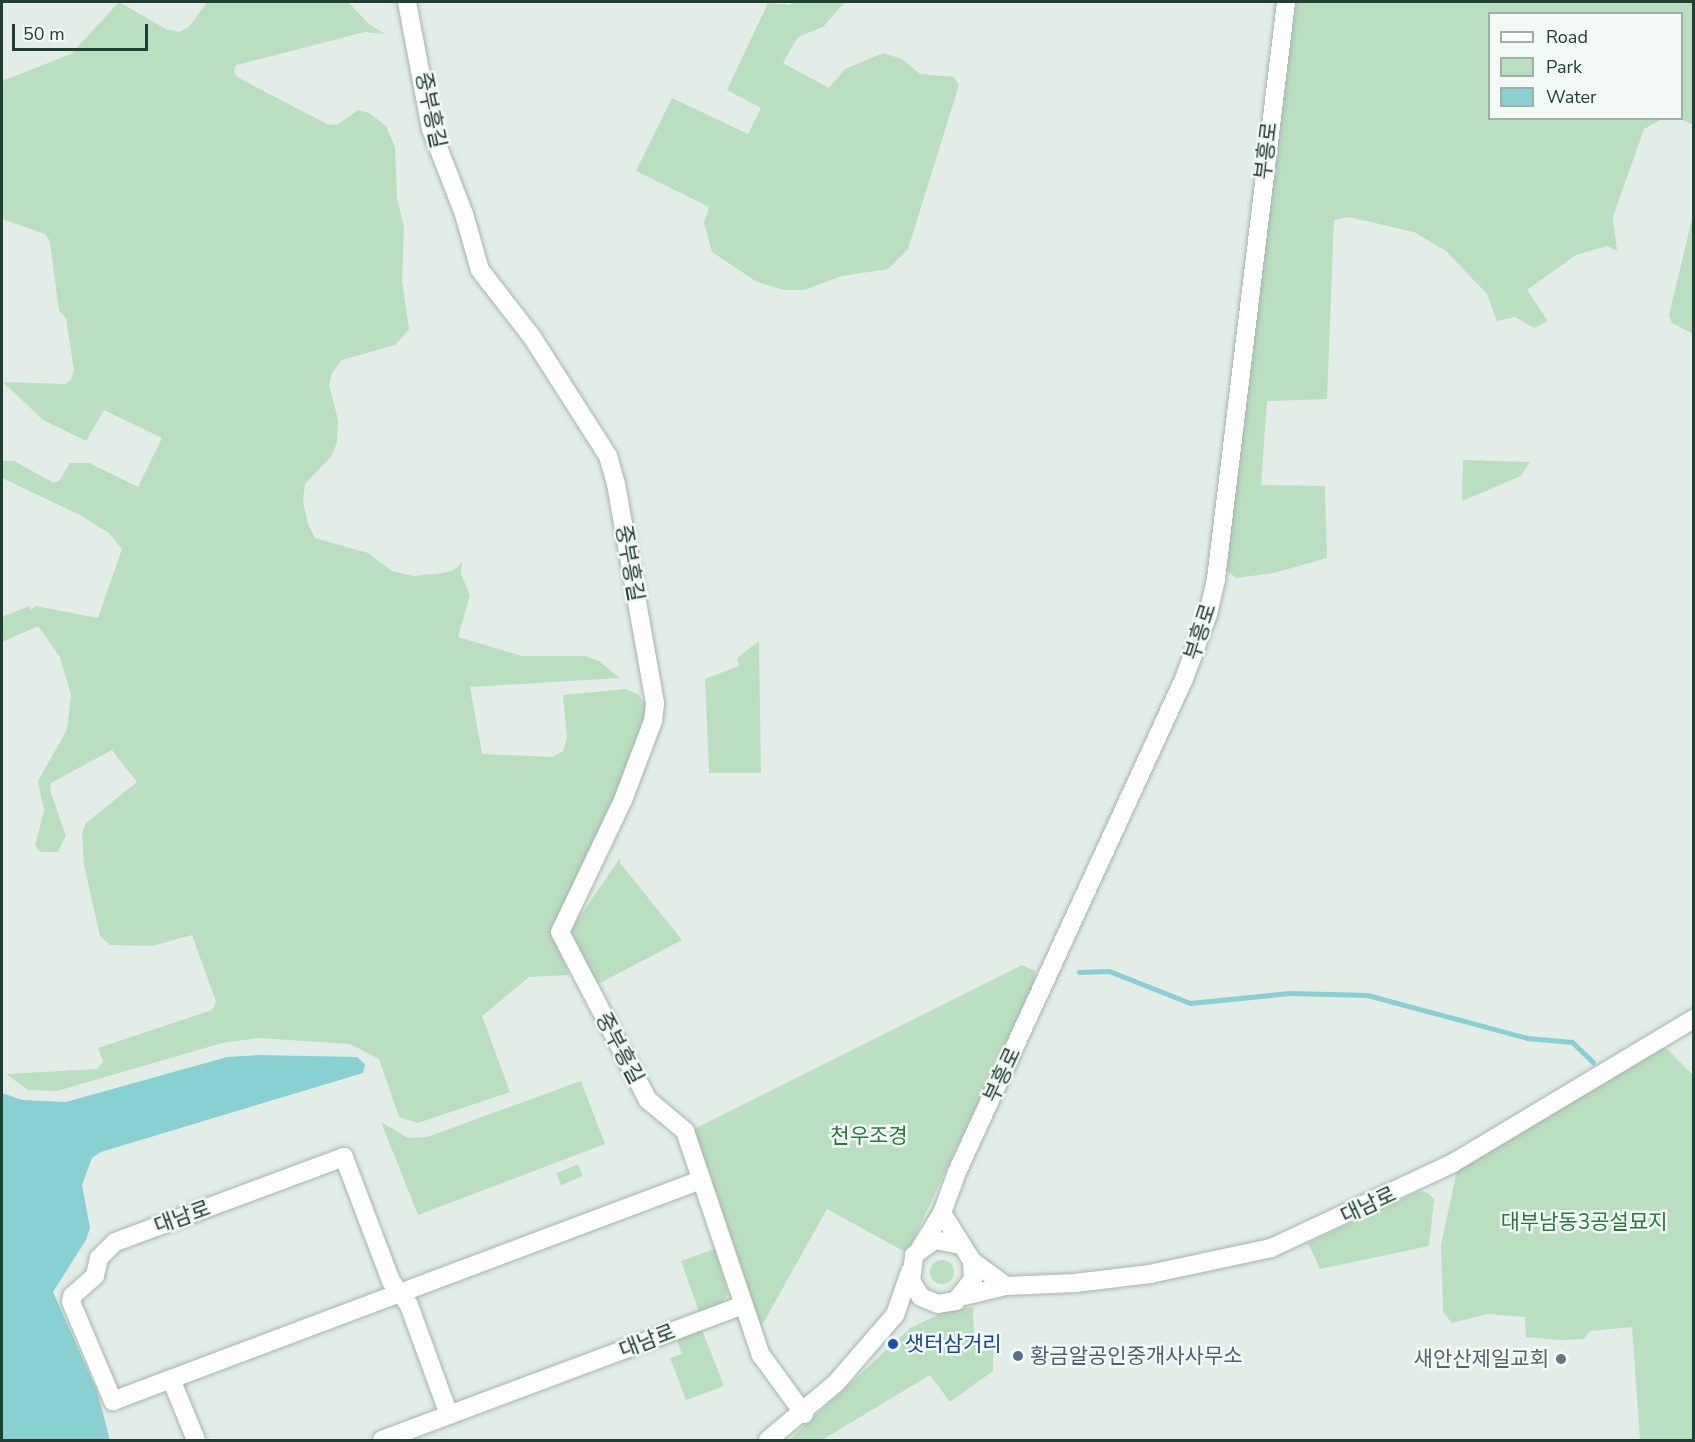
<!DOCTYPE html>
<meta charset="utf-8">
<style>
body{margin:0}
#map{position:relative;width:1695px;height:1442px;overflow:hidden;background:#e2ede7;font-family:"Nunito Sans","Noto Sans KR",sans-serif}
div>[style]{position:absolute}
.green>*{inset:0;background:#badec0;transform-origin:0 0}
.round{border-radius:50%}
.water>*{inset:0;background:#89d0d3}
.stream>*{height:5px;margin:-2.5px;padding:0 2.5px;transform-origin:2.5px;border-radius:2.5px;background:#89d0d3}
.roads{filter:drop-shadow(0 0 2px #a4b5ad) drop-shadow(0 0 2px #a4b5ad)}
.street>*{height:18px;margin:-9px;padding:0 9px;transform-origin:9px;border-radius:9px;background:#fff}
.secondary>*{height:18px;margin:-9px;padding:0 9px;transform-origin:9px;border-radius:9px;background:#fff}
.dots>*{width:16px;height:16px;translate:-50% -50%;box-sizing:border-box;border:3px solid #f3f9f5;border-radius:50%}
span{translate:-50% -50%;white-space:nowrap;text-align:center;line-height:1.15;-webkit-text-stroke:5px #f3f9f5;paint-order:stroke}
.street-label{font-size:21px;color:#213e33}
.park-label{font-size:21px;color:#2a763f}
.transit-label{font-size:21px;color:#164399}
.left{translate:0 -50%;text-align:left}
.service-label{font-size:21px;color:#4e5e75}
.worship-label{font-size:21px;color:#5b616d}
.right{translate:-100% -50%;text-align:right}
.frame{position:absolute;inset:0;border:3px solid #213e33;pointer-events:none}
.legend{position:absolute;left:1488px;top:12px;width:195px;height:108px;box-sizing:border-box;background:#f3f9f5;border:2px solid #9faea7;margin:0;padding:8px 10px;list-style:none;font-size:18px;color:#213e33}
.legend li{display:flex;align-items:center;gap:12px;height:30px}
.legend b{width:30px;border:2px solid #9faea7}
.scale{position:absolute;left:12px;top:24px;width:136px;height:27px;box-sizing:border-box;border:3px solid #213e33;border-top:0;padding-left:8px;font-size:18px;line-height:21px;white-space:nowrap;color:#213e33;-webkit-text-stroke:4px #f3f9f5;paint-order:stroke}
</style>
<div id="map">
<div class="green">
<i style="clip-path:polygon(119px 2px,166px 29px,179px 32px,189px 27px,207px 2px,348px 2px,369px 24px,385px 34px,365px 32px,236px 65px,234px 71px,237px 77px,327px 124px,337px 125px,358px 110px,369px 113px,386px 126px,395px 147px,397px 198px,404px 227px,402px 281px,409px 329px,395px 345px,342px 360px,332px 373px,329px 385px,338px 420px,337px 442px,331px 457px,305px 484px,303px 502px,308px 524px,315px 538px,368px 553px,392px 571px,414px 576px,443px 573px,454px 570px,462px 562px,461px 574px,470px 595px,458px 637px,522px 656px,585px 656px,599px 661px,620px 678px,470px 687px,482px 754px,553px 757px,563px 751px,567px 738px,563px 695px,626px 689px,639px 695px,647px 708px,619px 795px,552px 933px,569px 975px,529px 977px,482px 1016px,510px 1092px,418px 1123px,399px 1117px,379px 1059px,350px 1044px,258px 1038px,222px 1043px,57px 1091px,28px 1090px,6px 1074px,97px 1069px,103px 1062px,98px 1048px,212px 1010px,216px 1002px,192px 935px,152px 946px,110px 945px,100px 936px,84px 865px,82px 833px,86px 823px,137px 782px,112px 750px,51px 783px,50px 790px,66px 836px,58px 852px,41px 852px,35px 846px,44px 811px,38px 781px,67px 730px,71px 695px,60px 657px,38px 626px,2px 642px,2px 617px,29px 606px,31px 610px,36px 606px,98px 618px,122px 549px,109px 533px,80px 515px,2px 478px,2px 461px,14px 461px,54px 483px,59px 481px,70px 463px,89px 463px,138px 487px,162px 438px,104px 410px,86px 441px,43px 420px,3px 382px,65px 384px,71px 380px,74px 370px,66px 318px,59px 311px,50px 242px,45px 234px,2px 219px,2px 81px,71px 54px)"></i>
<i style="clip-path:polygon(795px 2px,845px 2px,823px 27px,798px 37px,783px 63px,829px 88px,845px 69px,883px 53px,902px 59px,920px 74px,954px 77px,959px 85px,908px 249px,888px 269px,842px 276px,804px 290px,784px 290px,757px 282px,712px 252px,704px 223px,709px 207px,636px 171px,672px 98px,748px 134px,761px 108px,727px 90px,768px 3px,789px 5px)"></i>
<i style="clip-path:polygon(1294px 2px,1693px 2px,1693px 125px,1681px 119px,1682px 14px,1490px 14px,1490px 118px,1662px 119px,1644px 129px,1613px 217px,1617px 251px,1607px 246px,1576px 255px,1527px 290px,1548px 321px,1534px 328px,1515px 317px,1497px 321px,1487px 294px,1446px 251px,1414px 232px,1349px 217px,1334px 220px,1327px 399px,1267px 401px,1261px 485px,1325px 486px,1327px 558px,1274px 573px,1236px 578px,1227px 570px,1227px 562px)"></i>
<i style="clip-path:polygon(1693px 215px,1693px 334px,1672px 323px,1669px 315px)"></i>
<i style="clip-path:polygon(1463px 460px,1530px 462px,1521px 476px,1462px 501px)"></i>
<i style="clip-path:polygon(759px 641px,761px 773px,709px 773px,705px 679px,739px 666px,737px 658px)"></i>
<i style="clip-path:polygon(620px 858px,620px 863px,682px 940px,598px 984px,573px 940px,572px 928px)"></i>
<i style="clip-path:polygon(1022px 965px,1035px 971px,1035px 981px,907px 1253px,827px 1209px,761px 1327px,694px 1129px)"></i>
<i style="clip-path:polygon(1665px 1047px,1693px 1075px,1693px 1440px,1640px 1440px,1632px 1327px,1590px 1331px,1584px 1339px,1561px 1340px,1526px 1337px,1525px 1317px,1487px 1314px,1452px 1323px,1443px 1312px,1441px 1245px,1457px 1170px)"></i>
<i style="clip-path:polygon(581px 1081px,605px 1144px,418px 1215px,381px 1122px,408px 1138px,427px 1137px)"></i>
<i style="left:578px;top:1164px;width:13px;height:24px;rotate:67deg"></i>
<i style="clip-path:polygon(1420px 1191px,1428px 1193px,1434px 1199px,1429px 1246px,1320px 1269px,1308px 1243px)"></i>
<i style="clip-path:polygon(715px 1249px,728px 1294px,721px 1304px,699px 1312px,681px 1261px)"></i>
<i class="round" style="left:930px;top:1260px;width:24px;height:24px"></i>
<i style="clip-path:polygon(973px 1307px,974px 1343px,993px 1343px,993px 1371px,950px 1402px,930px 1375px,822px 1440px,789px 1440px,910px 1328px,944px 1312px)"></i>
<i style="clip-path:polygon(702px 1330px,724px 1386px,686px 1400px,670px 1358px,682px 1354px,677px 1340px)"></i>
</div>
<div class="water">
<i style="clip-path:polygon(258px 1055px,357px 1057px,365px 1064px,363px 1073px,101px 1152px,92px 1158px,82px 1185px,90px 1228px,86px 1240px,53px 1292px,97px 1391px,110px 1440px,2px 1440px,2px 1093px,22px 1100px,66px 1102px,227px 1057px)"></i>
</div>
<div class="stream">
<i style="left:1079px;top:972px;width:30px;rotate:-2deg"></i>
<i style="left:1109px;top:971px;width:87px;rotate:21.6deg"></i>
<i style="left:1190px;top:1003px;width:100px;rotate:-5.7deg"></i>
<i style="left:1290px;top:993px;width:77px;rotate:1.5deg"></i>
<i style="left:1367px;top:995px;width:166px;rotate:15deg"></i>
<i style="left:1527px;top:1038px;width:45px;rotate:5.1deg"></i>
<i style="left:1572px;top:1042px;width:29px;rotate:44deg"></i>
</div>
<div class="roads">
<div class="street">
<i style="left:407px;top:2px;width:129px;rotate:79.3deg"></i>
<i style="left:431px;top:129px;width:91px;rotate:68.8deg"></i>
<i style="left:464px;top:214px;width:58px;rotate:74.1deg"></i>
<i style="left:480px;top:270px;width:85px;rotate:52.2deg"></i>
<i style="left:532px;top:337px;width:141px;rotate:57.4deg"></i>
<i style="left:608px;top:456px;width:29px;rotate:74deg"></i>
<i style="left:616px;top:484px;width:222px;rotate:79.9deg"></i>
<i style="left:655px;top:703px;width:18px;rotate:96deg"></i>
<i style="left:653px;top:721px;width:85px;rotate:110.8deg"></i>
<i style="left:623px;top:800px;width:146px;rotate:115.5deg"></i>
<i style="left:560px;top:932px;width:190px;rotate:62.4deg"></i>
<i style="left:648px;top:1100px;width:48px;rotate:40deg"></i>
<i style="left:685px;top:1131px;width:237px;rotate:71.3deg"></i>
<i style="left:761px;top:1355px;width:73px;rotate:53.9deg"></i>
<i style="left:171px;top:1379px;width:66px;rotate:67.7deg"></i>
<i style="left:449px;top:1415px;width:117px;rotate:-110deg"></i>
<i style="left:409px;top:1305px;width:30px;rotate:-127deg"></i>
<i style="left:391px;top:1281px;width:133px;rotate:-110.8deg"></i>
<i style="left:344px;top:1157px;width:244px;rotate:159.6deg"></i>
<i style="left:115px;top:1242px;width:23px;rotate:135deg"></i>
<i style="left:99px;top:1258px;width:18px;rotate:103deg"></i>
<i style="left:95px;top:1276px;width:30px;rotate:139deg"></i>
<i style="left:72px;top:1296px;width:6px;rotate:99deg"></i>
<i style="left:71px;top:1302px;width:108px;rotate:67deg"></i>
<i style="left:113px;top:1401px;width:62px;rotate:-20.8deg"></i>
<i style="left:171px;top:1379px;width:245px;rotate:-20.6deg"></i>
<i style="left:400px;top:1293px;width:322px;rotate:-20.6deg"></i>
<i style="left:382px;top:1440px;width:386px;rotate:-20.5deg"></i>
</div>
<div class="secondary">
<i style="left:942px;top:1213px;width:57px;rotate:58deg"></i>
<i style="left:972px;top:1261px;width:18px;rotate:87deg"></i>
<i style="left:973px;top:1279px;width:28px;rotate:128deg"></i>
<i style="left:956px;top:1301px;width:18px;rotate:171deg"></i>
<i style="left:938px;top:1304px;width:18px;rotate:-158deg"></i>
<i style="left:921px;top:1297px;width:19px;rotate:-122deg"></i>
<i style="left:911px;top:1281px;width:26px;rotate:-83deg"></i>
<i style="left:914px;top:1255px;width:26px;rotate:-36deg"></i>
<i style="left:935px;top:1240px;width:26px;rotate:11deg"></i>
<i style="left:920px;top:1249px;width:42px;rotate:-58.6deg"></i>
<i style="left:942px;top:1213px;width:44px;rotate:-69.9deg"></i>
<i style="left:957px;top:1172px;width:543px;rotate:-65.28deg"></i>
<i style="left:1184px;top:679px;width:69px;rotate:-69.7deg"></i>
<i style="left:1208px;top:614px;width:36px;rotate:-77deg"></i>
<i style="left:1216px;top:579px;width:581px;rotate:-83.08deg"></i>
<i style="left:972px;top:1261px;width:42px;rotate:36.3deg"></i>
<i style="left:964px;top:1296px;width:43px;rotate:-13.4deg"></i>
<i style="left:1006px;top:1286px;width:69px;rotate:-2.5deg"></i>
<i style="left:1075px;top:1283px;width:76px;rotate:-6.8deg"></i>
<i style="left:1150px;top:1274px;width:124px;rotate:-12.1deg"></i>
<i style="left:1271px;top:1248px;width:201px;rotate:-25deg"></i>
<i style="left:1453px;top:1163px;width:281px;rotate:-30.9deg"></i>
<i style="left:768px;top:1440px;width:89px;rotate:-40deg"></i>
<i style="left:836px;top:1383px;width:90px;rotate:-49.1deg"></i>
<i style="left:895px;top:1315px;width:46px;rotate:-70.8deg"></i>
</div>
</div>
<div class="dots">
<i style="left:893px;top:1344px;background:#1a4fb4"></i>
<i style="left:1018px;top:1356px;background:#5c6f8a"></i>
<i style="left:1561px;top:1359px;background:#6b7280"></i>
</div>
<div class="street-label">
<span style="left:431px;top:110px;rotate:78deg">중부흥길</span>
<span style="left:1266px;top:151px;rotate:-83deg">부흥로</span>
<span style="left:630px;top:563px;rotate:80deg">중부흥길</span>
<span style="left:1200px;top:632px;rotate:-72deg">부흥로</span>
<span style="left:620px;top:1048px;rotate:62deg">중부흥길</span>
<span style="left:1002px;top:1075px;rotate:-65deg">부흥로</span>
<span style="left:1368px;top:1205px;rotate:-25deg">대남로</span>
<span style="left:182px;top:1217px;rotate:-20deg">대남로</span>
<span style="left:647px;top:1341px;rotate:-21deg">대남로</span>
</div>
<div class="park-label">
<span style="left:869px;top:1136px">천우조경</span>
<span style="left:1584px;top:1222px">대부남동3공설묘지</span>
</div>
<div class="transit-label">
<span class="left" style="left:905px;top:1344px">샛터삼거리</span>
</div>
<div class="service-label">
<span class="left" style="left:1030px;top:1356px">황금알공인중개사사무소</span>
</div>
<div class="worship-label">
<span class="right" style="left:1549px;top:1359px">새안산제일교회</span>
</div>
<div class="frame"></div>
<ul class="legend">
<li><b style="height:8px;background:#fff"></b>Road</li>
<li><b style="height:16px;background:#badec0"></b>Park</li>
<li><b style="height:16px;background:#89d0d3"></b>Water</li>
</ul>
<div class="scale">50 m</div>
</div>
